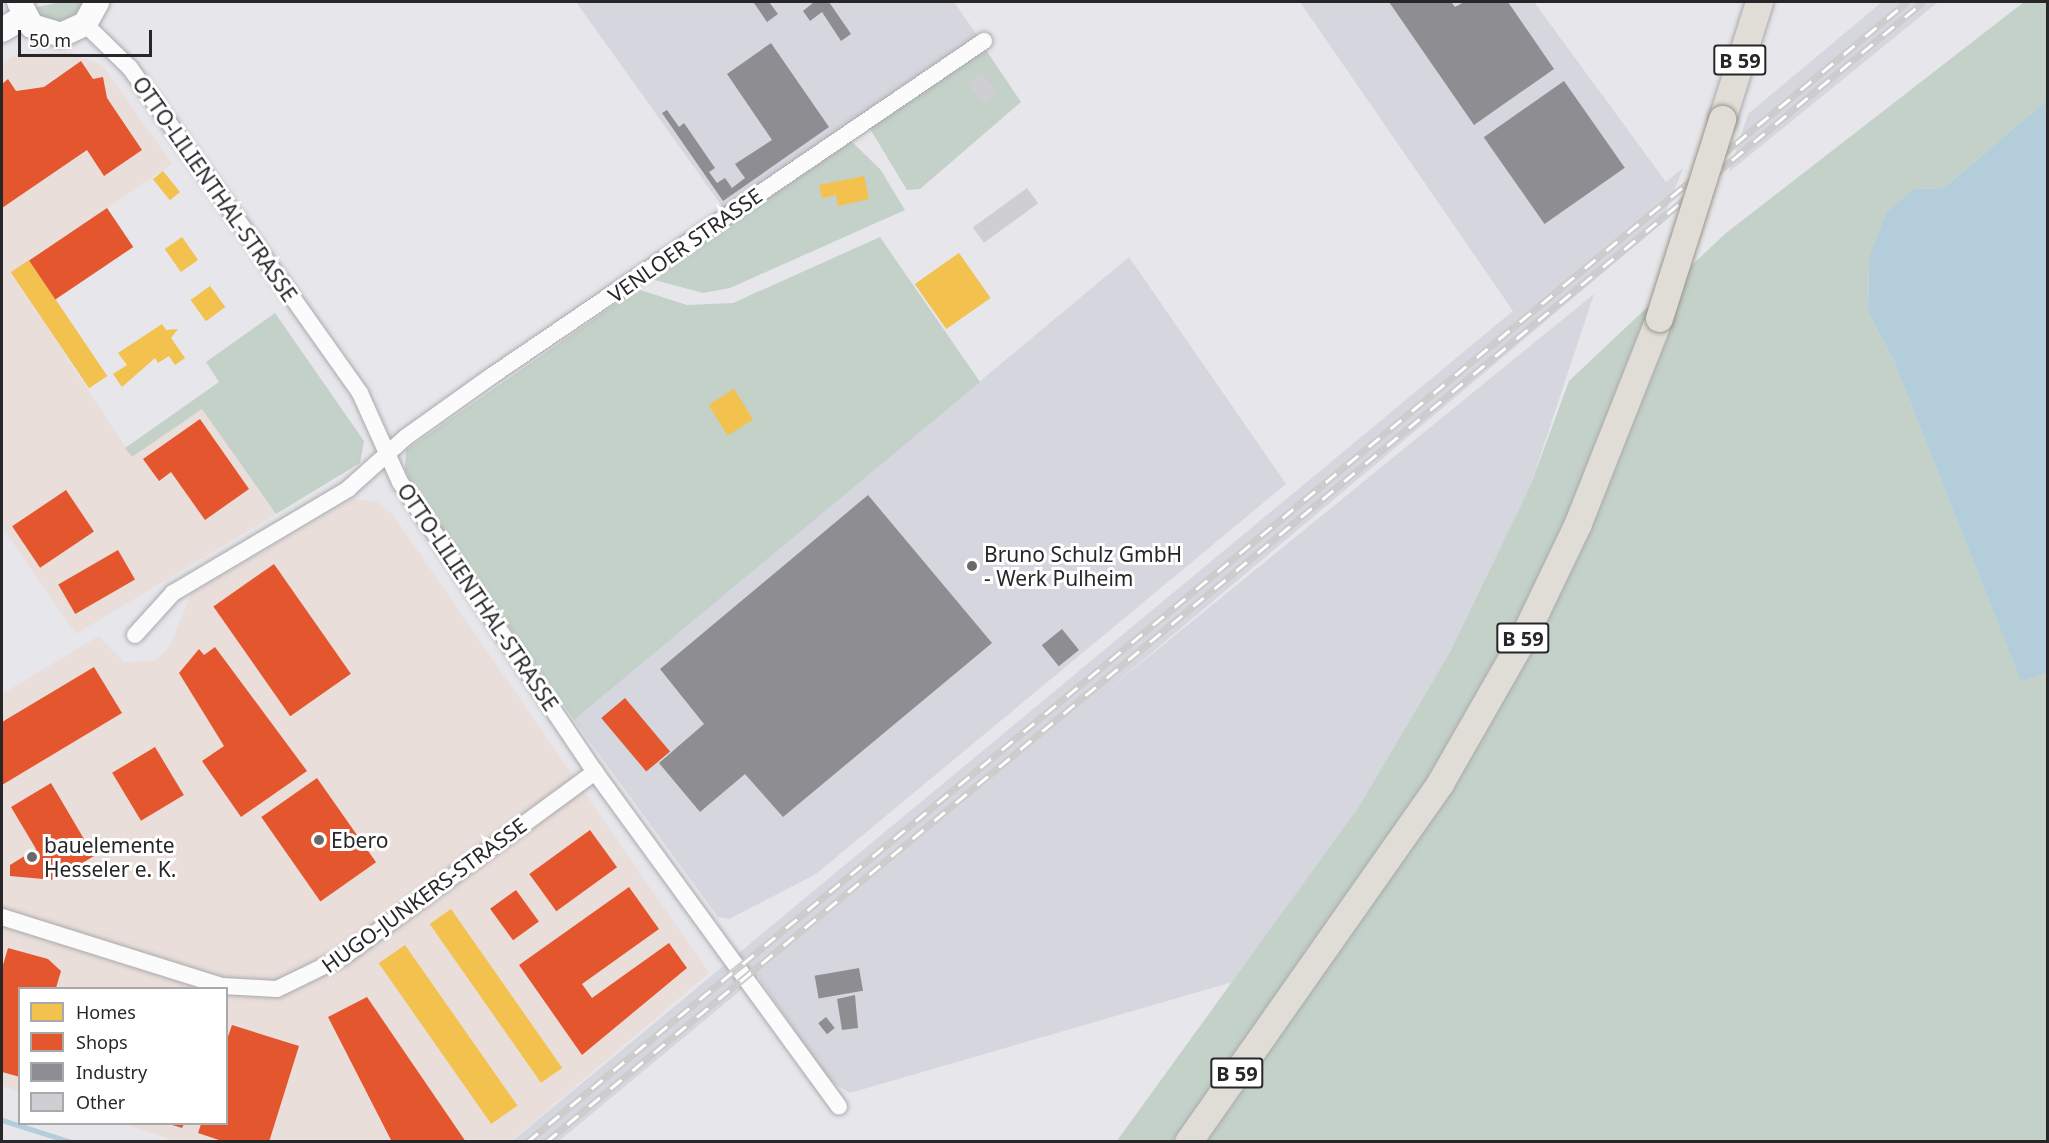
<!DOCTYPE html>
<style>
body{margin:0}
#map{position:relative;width:2049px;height:1143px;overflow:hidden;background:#e6e6eb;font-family:"Noto Sans",sans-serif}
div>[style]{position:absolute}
.commercial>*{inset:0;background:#eadeda}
.built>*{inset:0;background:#d6d6df}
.green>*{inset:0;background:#c3d1c9}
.water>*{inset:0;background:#b4cddb}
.homes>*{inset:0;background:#f2c14e;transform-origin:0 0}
.shops>*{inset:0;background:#e4572e;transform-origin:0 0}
.industry>*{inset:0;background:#8d8d92;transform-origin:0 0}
.stream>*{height:5px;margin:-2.5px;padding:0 2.5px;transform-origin:2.5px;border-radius:2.5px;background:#b4cddb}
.building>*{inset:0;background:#cfcfd3;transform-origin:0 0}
.roads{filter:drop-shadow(0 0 2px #aaaaad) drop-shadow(0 0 2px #aaaaad)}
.street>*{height:16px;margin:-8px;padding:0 8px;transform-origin:8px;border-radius:8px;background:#fbfbfc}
.secondary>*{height:24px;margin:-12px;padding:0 12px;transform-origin:12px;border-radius:12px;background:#fbfbfc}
.primary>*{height:27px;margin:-13.5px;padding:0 13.5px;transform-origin:13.5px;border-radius:13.5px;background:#dfddd5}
.rail>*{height:7px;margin-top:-3.5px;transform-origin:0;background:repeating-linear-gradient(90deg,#fff 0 14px,#ccc 0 28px);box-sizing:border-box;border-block:2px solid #ccc}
.bridges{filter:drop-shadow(0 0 2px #9a9589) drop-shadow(0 0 2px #9a9589)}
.primary-bridge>*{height:27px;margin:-13.5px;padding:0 13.5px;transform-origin:13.5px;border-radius:13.5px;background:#dfddd5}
.dots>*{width:16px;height:16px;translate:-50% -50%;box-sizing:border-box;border:3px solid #fff;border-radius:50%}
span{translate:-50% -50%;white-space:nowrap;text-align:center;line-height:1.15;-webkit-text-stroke:6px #fff;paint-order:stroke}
.shield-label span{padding:2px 4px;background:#fff;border:2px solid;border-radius:4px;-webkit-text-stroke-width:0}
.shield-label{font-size:20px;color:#272729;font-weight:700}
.street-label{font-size:21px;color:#272729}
.poi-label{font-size:21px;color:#272729}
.left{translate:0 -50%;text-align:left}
.frame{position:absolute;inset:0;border:3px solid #272729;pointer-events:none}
.legend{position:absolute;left:18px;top:987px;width:210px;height:138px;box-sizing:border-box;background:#fff;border:2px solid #a9a9a9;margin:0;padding:8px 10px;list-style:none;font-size:18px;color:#272729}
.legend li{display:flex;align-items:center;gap:12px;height:30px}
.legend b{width:30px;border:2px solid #a9a9a9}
.scale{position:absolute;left:18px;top:30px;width:134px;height:27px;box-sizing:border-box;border:3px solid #272729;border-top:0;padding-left:8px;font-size:18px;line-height:21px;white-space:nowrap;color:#272729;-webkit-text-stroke:4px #fff;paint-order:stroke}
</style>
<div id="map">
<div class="commercial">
<i style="clip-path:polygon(71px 52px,103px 66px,172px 164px,12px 273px,132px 457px,202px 408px,276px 514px,76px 634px,2px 527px,2px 64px,17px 54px)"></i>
<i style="clip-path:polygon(353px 499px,378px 502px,393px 515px,709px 973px,511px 1141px,180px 1142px,123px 1124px,226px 1124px,226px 988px,20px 988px,19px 1091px,2px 1086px,2px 694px,99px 636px,124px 662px,155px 661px,170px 646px,191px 594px)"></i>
</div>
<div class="built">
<i style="clip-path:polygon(576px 2px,954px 2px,979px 38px,724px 209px)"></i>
<i style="clip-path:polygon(1300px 2px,1534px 2px,1666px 182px,1683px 168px,1661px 224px,1104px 693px,1594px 294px,1531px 484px,1450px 652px,1358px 808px,1236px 981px,850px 1093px,827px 1079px,758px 976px,559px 1141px,511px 1142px,1513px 311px)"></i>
<i style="clip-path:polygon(1882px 2px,1938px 2px,1729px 172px,1748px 114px)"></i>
<i style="clip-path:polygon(1129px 257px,1286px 484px,816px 874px,729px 919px,718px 917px,574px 720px)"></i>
</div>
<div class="green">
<i style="clip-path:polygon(60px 2px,86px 2px,80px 14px,65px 24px,47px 23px,30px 9px)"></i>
<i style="clip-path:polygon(2024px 2px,2047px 2px,2047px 100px,1944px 188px,1914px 189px,1869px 257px,1868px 312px,1894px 361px,2021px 680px,2047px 672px,2047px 1141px,1116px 1142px,1358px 808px,1450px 652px,1531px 484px,1569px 381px,1726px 233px)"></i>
<i style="clip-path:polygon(984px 47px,1021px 102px,920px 189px,907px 190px,869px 127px)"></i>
<i style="clip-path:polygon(851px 141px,880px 169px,905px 210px,730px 288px,703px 293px,651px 279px)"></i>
<i style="clip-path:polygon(880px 237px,980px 382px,574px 720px,415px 491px,405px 469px,406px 450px,637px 289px,687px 305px,733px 303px)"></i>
<i style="clip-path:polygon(275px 313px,364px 441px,360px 463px,276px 514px,202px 409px,132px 457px,125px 448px,219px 382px,206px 362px)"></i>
</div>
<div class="water">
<i style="clip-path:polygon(2047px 100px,2048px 672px,2021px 681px,1894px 361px,1868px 312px,1869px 257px,1887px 212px,1914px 189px,1944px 188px)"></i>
</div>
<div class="homes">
<i style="left:163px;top:171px;width:27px;height:13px;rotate:51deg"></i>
<i style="clip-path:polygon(864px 176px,869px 199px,838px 206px,836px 195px,822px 198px,819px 185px)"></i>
<i style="left:182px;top:237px;width:28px;height:21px;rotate:55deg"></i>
<i style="left:959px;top:253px;width:55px;height:54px;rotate:55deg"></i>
<i style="left:29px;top:260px;width:140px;height:22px;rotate:56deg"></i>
<i style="left:210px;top:286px;width:26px;height:24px;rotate:54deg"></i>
<i style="clip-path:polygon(162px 324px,166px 330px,178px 329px,171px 338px,185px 358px,175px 365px,169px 356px,158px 363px,155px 358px,122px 387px,113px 374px,127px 365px,118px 353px)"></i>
<i style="left:734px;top:389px;width:36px;height:30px;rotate:58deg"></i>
<i style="left:451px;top:909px;width:194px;height:26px;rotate:55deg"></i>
<i style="left:405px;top:945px;width:196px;height:32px;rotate:55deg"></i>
</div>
<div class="shops">
<i style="clip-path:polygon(81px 61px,93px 79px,103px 77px,107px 98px,142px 150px,104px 176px,87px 150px,2px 208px,2px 84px,8px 79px,16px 91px,44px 87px)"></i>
<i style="left:107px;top:208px;width:47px;height:94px;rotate:56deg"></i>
<i style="clip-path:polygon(200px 419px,249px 489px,205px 520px,171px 472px,159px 481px,143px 459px)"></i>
<i style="left:66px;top:490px;width:50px;height:65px;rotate:56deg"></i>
<i style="left:118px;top:550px;width:34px;height:69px;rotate:60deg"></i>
<i style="left:274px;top:564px;width:134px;height:74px;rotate:55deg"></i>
<i style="clip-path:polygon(215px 647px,307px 771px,241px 817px,202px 761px,224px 746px,179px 673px,199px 649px,204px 655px)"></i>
<i style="clip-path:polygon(94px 667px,122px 713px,2px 785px,2px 722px)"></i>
<i style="left:625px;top:698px;width:70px;height:31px;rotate:50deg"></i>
<i style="left:155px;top:747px;width:56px;height:50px;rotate:59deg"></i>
<i style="left:317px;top:778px;width:103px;height:68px;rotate:55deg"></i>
<i style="clip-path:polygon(51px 783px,94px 856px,54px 880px,10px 876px,10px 865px,36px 849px,11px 807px)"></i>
<i style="left:590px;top:830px;width:46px;height:75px;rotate:54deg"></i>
<i style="clip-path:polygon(629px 887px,659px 929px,582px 984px,592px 998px,669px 943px,687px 968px,582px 1055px,519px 965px)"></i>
<i style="left:516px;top:890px;width:39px;height:32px;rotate:54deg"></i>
<i style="clip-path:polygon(8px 948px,48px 959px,61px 971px,56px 988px,20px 988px,20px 1077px,2px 1072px,2px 968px)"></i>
<i style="clip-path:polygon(367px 997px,466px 1142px,392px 1142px,328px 1017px)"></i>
<i style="clip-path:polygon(232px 1025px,299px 1046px,269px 1142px,225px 1142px,198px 1133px,201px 1124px,226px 1124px,226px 1042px)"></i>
<i style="clip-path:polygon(169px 1124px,184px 1124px,182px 1128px)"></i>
</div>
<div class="industry">
<i style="clip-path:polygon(769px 2px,778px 14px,767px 22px,754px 3px)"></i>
<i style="clip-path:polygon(814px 2px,829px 2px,851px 34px,841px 41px,822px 12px,810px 21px,803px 11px)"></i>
<i style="clip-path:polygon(1389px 2px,1451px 2px,1455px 7px,1464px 2px,1508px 2px,1554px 69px,1474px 125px)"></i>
<i style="clip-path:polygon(771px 43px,829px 127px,723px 201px,662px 113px,667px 110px,679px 127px,684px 123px,715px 168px,709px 172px,717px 183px,725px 178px,732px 188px,745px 178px,735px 164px,772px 140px,727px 74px)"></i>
<i style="left:1564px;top:81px;width:106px;height:98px;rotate:55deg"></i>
<i style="clip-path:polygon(868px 495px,992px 643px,783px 817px,745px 774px,700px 812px,659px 763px,704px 724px,660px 669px)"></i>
<i style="left:1062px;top:629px;width:27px;height:26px;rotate:51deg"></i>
<i style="left:859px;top:968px;width:23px;height:45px;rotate:80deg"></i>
<i style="clip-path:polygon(855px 995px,858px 1028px,842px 1030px,837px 999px)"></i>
<i style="left:826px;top:1017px;width:14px;height:10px;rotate:51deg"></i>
</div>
<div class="stream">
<i style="left:2px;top:1120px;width:72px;rotate:17.7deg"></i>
</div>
<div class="building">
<i style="left:982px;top:73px;width:26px;height:18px;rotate:53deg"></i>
<i style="left:1027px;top:188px;width:19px;height:67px;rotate:54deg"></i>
</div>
<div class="roads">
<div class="street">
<i style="left:85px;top:24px;width:63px;rotate:44.4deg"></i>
<i style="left:130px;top:68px;width:398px;rotate:54.7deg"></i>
<i style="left:360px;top:393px;width:98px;rotate:65.8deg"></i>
<i style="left:400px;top:482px;width:349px;rotate:56.1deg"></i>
<i style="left:595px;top:772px;width:414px;rotate:53.9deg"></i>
<i style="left:135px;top:635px;width:57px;rotate:-47.9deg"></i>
<i style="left:173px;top:593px;width:204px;rotate:-30.7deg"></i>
<i style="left:348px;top:489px;width:78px;rotate:-41.9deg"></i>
<i style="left:406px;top:437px;width:107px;rotate:-35.5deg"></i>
<i style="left:493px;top:375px;width:594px;rotate:-34.23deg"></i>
<i style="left:2px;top:917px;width:231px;rotate:17.4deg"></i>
<i style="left:222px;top:986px;width:55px;rotate:3.1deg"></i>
<i style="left:277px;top:989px;width:73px;rotate:-25.9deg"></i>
<i style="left:343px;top:957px;width:313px;rotate:-36.3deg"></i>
</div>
<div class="secondary">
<i style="left:19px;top:2px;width:27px;rotate:62deg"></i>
<i style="left:32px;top:26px;width:30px;rotate:17deg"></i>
<i style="left:61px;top:35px;width:26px;rotate:-25deg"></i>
<i style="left:85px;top:24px;width:25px;rotate:-61deg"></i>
<i style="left:2px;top:30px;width:26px;rotate:-31deg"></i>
</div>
<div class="primary">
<i style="left:1722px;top:119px;width:123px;rotate:-72.5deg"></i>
<i style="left:1188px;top:1142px;width:439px;rotate:-54.9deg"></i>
<i style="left:1440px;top:783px;width:167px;rotate:-60.2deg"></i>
<i style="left:1523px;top:638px;width:127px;rotate:-64.4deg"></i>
<i style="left:1578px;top:523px;width:220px;rotate:-68.4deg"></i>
</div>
</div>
<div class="rail">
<i style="left:527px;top:1142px;width:1790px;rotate:-39.56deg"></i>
<i style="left:546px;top:1142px;width:1788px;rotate:-39.62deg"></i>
</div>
<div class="bridges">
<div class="primary-bridge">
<i style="left:1659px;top:318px;width:209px;rotate:-72.4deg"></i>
</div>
</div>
<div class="dots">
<i style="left:972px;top:566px;background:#6a6a6d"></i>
<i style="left:319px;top:840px;background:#6a6a6d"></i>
<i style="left:32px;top:857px;background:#6a6a6d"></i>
</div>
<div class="shield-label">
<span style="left:1740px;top:60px">B 59</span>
<span style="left:1523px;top:638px">B 59</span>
<span style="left:1237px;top:1073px">B 59</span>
</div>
<div class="street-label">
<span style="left:215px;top:189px;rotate:55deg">OTTO-LILIENTHAL-STRASSE</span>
<span style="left:685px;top:245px;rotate:-35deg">VENLOER STRASSE</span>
<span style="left:478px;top:597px;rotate:56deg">OTTO-LILIENTHAL-STRASSE</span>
<span style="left:424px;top:895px;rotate:-36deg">HUGO-JUNKERS-STRASSE</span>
</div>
<div class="poi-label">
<span class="left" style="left:984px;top:566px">Bruno Schulz GmbH<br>- Werk Pulheim</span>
<span class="left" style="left:331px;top:840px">Ebero</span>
<span class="left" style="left:44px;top:857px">bauelemente<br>Hesseler e. K.</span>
</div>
<div class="frame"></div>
<ul class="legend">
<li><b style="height:16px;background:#f2c14e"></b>Homes</li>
<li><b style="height:16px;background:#e4572e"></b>Shops</li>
<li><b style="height:16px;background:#8d8d92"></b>Industry</li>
<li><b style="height:16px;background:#cfcfd3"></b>Other</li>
</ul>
<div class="scale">50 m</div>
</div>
